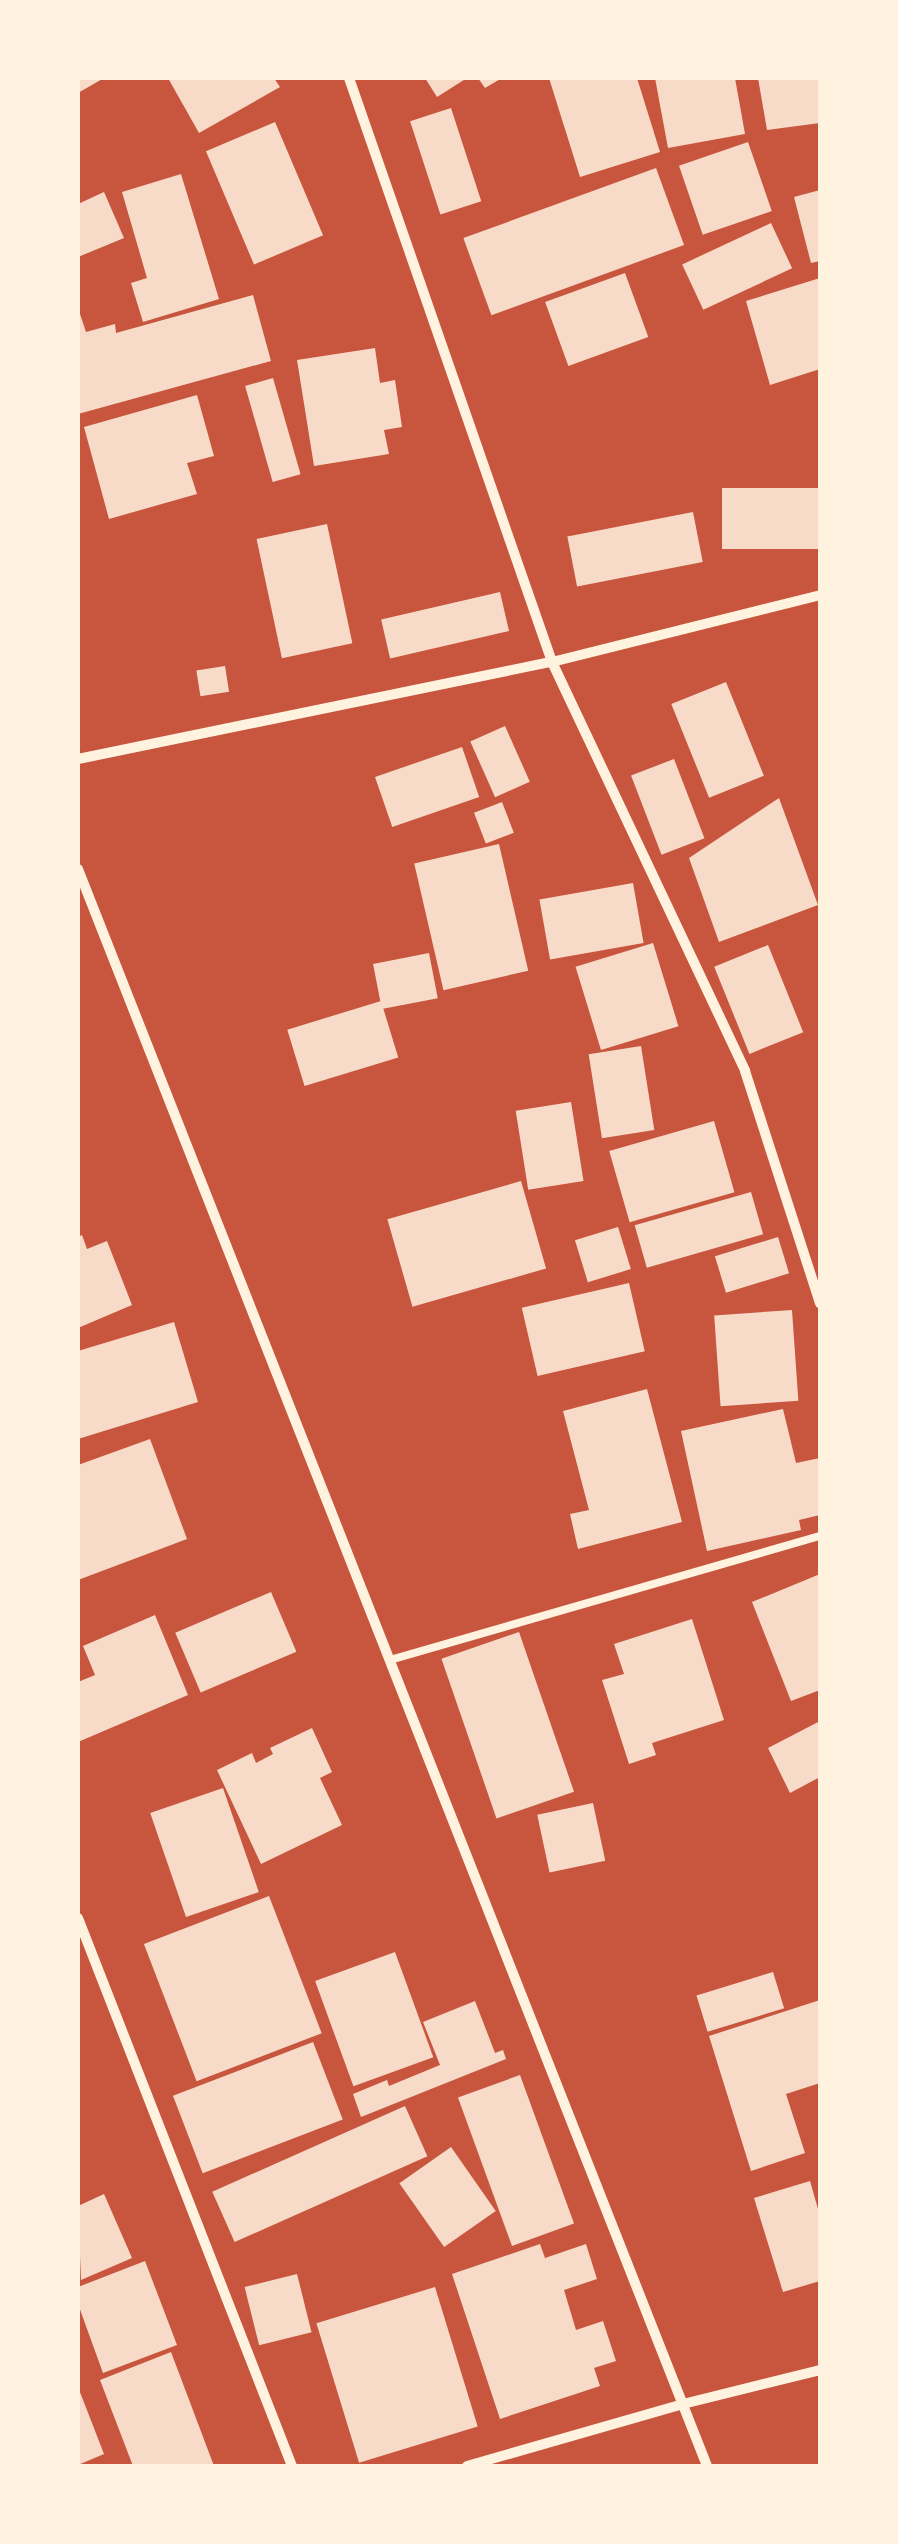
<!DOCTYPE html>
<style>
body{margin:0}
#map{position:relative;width:898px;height:2544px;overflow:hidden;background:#c8553d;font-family:"Work Sans",sans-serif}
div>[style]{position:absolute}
.building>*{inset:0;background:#f7dbc8;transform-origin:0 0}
.service>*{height:8px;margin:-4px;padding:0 4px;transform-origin:4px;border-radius:4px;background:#fff3e0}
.minor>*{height:10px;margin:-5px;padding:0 5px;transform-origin:5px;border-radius:5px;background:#fff3e0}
span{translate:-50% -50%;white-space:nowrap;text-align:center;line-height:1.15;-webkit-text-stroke:8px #fff3e0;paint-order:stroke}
.frame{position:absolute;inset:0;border:80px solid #fff3e0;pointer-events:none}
</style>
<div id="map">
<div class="building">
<i style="clip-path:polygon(78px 78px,104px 78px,78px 93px)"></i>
<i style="clip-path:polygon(168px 78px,274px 78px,280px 87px,199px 133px)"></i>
<i style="clip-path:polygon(425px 78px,467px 78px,437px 97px)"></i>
<i style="clip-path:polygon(478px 78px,502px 78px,485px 88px)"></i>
<i style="clip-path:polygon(549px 78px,637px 78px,660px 152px,580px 177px)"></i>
<i style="clip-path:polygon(655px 78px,735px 78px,745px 134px,668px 148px)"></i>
<i style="clip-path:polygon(758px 78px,820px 78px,820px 123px,767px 130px)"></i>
<i style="left:451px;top:108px;width:98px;height:43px;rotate:72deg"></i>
<i style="left:275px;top:122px;width:123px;height:75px;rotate:67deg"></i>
<i style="left:748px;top:142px;width:73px;height:73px;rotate:71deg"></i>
<i style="left:656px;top:168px;width:82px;height:205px;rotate:70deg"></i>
<i style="clip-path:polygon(181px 174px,219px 299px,143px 322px,131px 283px,147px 278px,122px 192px)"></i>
<i style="clip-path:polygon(820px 190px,820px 261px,811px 263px,794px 197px)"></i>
<i style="clip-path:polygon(104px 192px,124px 238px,78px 257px,78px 204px)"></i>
<i style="left:771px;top:223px;width:50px;height:98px;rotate:65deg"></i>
<i style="left:625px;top:273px;width:68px;height:85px;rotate:70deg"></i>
<i style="clip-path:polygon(820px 278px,820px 369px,770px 385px,746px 301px)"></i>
<i style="clip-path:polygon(253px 295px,271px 361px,78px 414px,78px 308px,86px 332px,115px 324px,116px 333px)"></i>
<i style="clip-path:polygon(375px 348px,380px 383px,395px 380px,402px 427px,384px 430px,389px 454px,314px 466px,297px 360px)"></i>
<i style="left:273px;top:378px;width:100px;height:29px;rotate:74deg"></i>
<i style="clip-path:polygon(197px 395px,214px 456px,187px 463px,197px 494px,109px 519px,84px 427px)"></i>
<i style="left:820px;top:488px;width:61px;height:98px;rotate:90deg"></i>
<i style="left:693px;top:512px;width:51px;height:128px;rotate:79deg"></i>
<i style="left:327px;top:524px;width:122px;height:72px;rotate:78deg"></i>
<i style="left:500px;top:592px;width:40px;height:122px;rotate:77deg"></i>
<i style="left:225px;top:666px;width:26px;height:29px;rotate:81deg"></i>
<i style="left:726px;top:682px;width:101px;height:59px;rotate:68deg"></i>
<i style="left:505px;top:726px;width:61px;height:38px;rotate:66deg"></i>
<i style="left:462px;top:747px;width:53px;height:92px;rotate:71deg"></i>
<i style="left:674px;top:759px;width:85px;height:46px;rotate:69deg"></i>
<i style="clip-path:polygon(779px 798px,818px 905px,719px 942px,689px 858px)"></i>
<i style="left:502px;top:802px;width:33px;height:30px;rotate:69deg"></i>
<i style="left:499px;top:844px;width:130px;height:87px;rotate:77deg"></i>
<i style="left:633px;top:883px;width:61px;height:95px;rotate:80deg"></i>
<i style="left:653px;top:943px;width:87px;height:81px;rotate:73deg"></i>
<i style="left:768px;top:945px;width:94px;height:58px;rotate:68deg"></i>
<i style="left:429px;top:953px;width:46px;height:57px;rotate:79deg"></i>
<i style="left:381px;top:1001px;width:59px;height:98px;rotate:73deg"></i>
<i style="left:641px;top:1046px;width:85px;height:53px;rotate:81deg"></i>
<i style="left:571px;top:1102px;width:80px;height:56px;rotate:81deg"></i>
<i style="left:714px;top:1121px;width:74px;height:109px;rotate:74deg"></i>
<i style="left:521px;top:1181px;width:91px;height:139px;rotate:74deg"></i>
<i style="left:751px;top:1192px;width:44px;height:121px;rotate:74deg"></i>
<i style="left:618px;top:1227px;width:44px;height:45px;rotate:73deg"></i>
<i style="clip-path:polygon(82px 1235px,87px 1249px,107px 1241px,132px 1305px,78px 1328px,78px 1237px)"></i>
<i style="left:778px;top:1237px;width:38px;height:66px;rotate:73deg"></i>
<i style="left:629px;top:1283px;width:70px;height:110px;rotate:77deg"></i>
<i style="left:792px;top:1310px;width:91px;height:78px;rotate:86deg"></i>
<i style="clip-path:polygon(174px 1322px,198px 1402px,78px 1439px,78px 1351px)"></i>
<i style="clip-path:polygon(647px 1389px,682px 1522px,578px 1549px,570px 1514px,589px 1510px,563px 1411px)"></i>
<i style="clip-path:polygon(783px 1409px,796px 1463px,820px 1458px,820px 1515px,799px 1520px,801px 1530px,707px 1551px,681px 1431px)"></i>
<i style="clip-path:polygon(150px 1439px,187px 1539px,78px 1580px,78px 1465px)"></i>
<i style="clip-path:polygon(820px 1574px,820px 1690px,791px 1701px,752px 1602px)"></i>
<i style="left:271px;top:1592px;width:65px;height:104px;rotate:67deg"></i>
<i style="clip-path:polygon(155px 1615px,188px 1695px,78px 1742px,78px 1682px,95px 1675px,83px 1646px)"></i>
<i style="clip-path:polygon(692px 1619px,724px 1720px,652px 1743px,656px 1755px,629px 1764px,602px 1680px,624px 1674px,614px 1644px)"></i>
<i style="left:519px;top:1632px;width:169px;height:82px;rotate:71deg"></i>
<i style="clip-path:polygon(820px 1721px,820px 1777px,790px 1793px,768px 1748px)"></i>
<i style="clip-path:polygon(312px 1728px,332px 1772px,320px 1778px,342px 1825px,261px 1864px,217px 1770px,252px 1753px,256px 1763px,273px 1754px,270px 1748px)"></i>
<i style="left:223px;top:1788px;width:110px;height:77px;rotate:71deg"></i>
<i style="left:593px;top:1803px;width:59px;height:57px;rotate:78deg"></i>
<i style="left:269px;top:1896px;width:147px;height:134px;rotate:69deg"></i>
<i style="left:395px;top:1952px;width:112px;height:85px;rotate:70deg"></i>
<i style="left:773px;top:1972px;width:38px;height:80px;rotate:73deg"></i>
<i style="clip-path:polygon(820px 2000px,820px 2083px,786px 2094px,805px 2153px,751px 2171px,709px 2036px)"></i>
<i style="clip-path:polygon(475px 2001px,495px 2053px,503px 2050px,506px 2059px,361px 2117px,353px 2094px,387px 2080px,389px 2086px,440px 2065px,423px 2022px)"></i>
<i style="left:313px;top:2042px;width:83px;height:150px;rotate:69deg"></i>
<i style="left:520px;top:2075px;width:158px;height:66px;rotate:70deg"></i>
<i style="left:405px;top:2106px;width:55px;height:211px;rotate:66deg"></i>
<i style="left:451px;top:2147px;width:78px;height:63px;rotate:55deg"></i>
<i style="clip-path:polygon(810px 2181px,820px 2216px,820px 2281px,783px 2292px,754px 2198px)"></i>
<i style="clip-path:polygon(104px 2194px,132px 2258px,81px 2280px,78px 2206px)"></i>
<i style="clip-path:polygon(540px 2244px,545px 2258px,586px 2244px,597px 2279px,564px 2290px,576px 2330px,603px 2321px,616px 2361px,594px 2368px,600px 2386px,500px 2419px,452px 2274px)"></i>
<i style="clip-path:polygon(145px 2261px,177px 2345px,103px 2373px,78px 2304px,78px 2287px)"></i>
<i style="left:297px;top:2274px;width:60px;height:54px;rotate:76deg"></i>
<i style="left:435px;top:2287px;width:146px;height:124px;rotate:73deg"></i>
<i style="clip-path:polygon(171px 2352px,214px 2466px,133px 2466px,100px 2380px)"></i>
<i style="clip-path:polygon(78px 2387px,104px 2454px,78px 2465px)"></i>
</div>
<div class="service">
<i style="left:390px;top:1660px;width:448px;rotate:-16.1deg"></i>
</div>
<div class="minor">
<i style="left:349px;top:78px;width:618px;rotate:70.83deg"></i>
<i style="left:552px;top:662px;width:452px;rotate:64.7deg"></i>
<i style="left:745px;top:1071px;width:244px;rotate:72.1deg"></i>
<i style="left:78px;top:759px;width:484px;rotate:-11.6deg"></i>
<i style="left:552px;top:662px;width:276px;rotate:-14deg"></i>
<i style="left:78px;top:869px;width:1716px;rotate:68.5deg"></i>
<i style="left:78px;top:1918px;width:588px;rotate:68.67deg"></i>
<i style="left:467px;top:2466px;width:225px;rotate:-16deg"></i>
<i style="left:683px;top:2404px;width:141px;rotate:-13.9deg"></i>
</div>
<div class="frame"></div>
</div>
